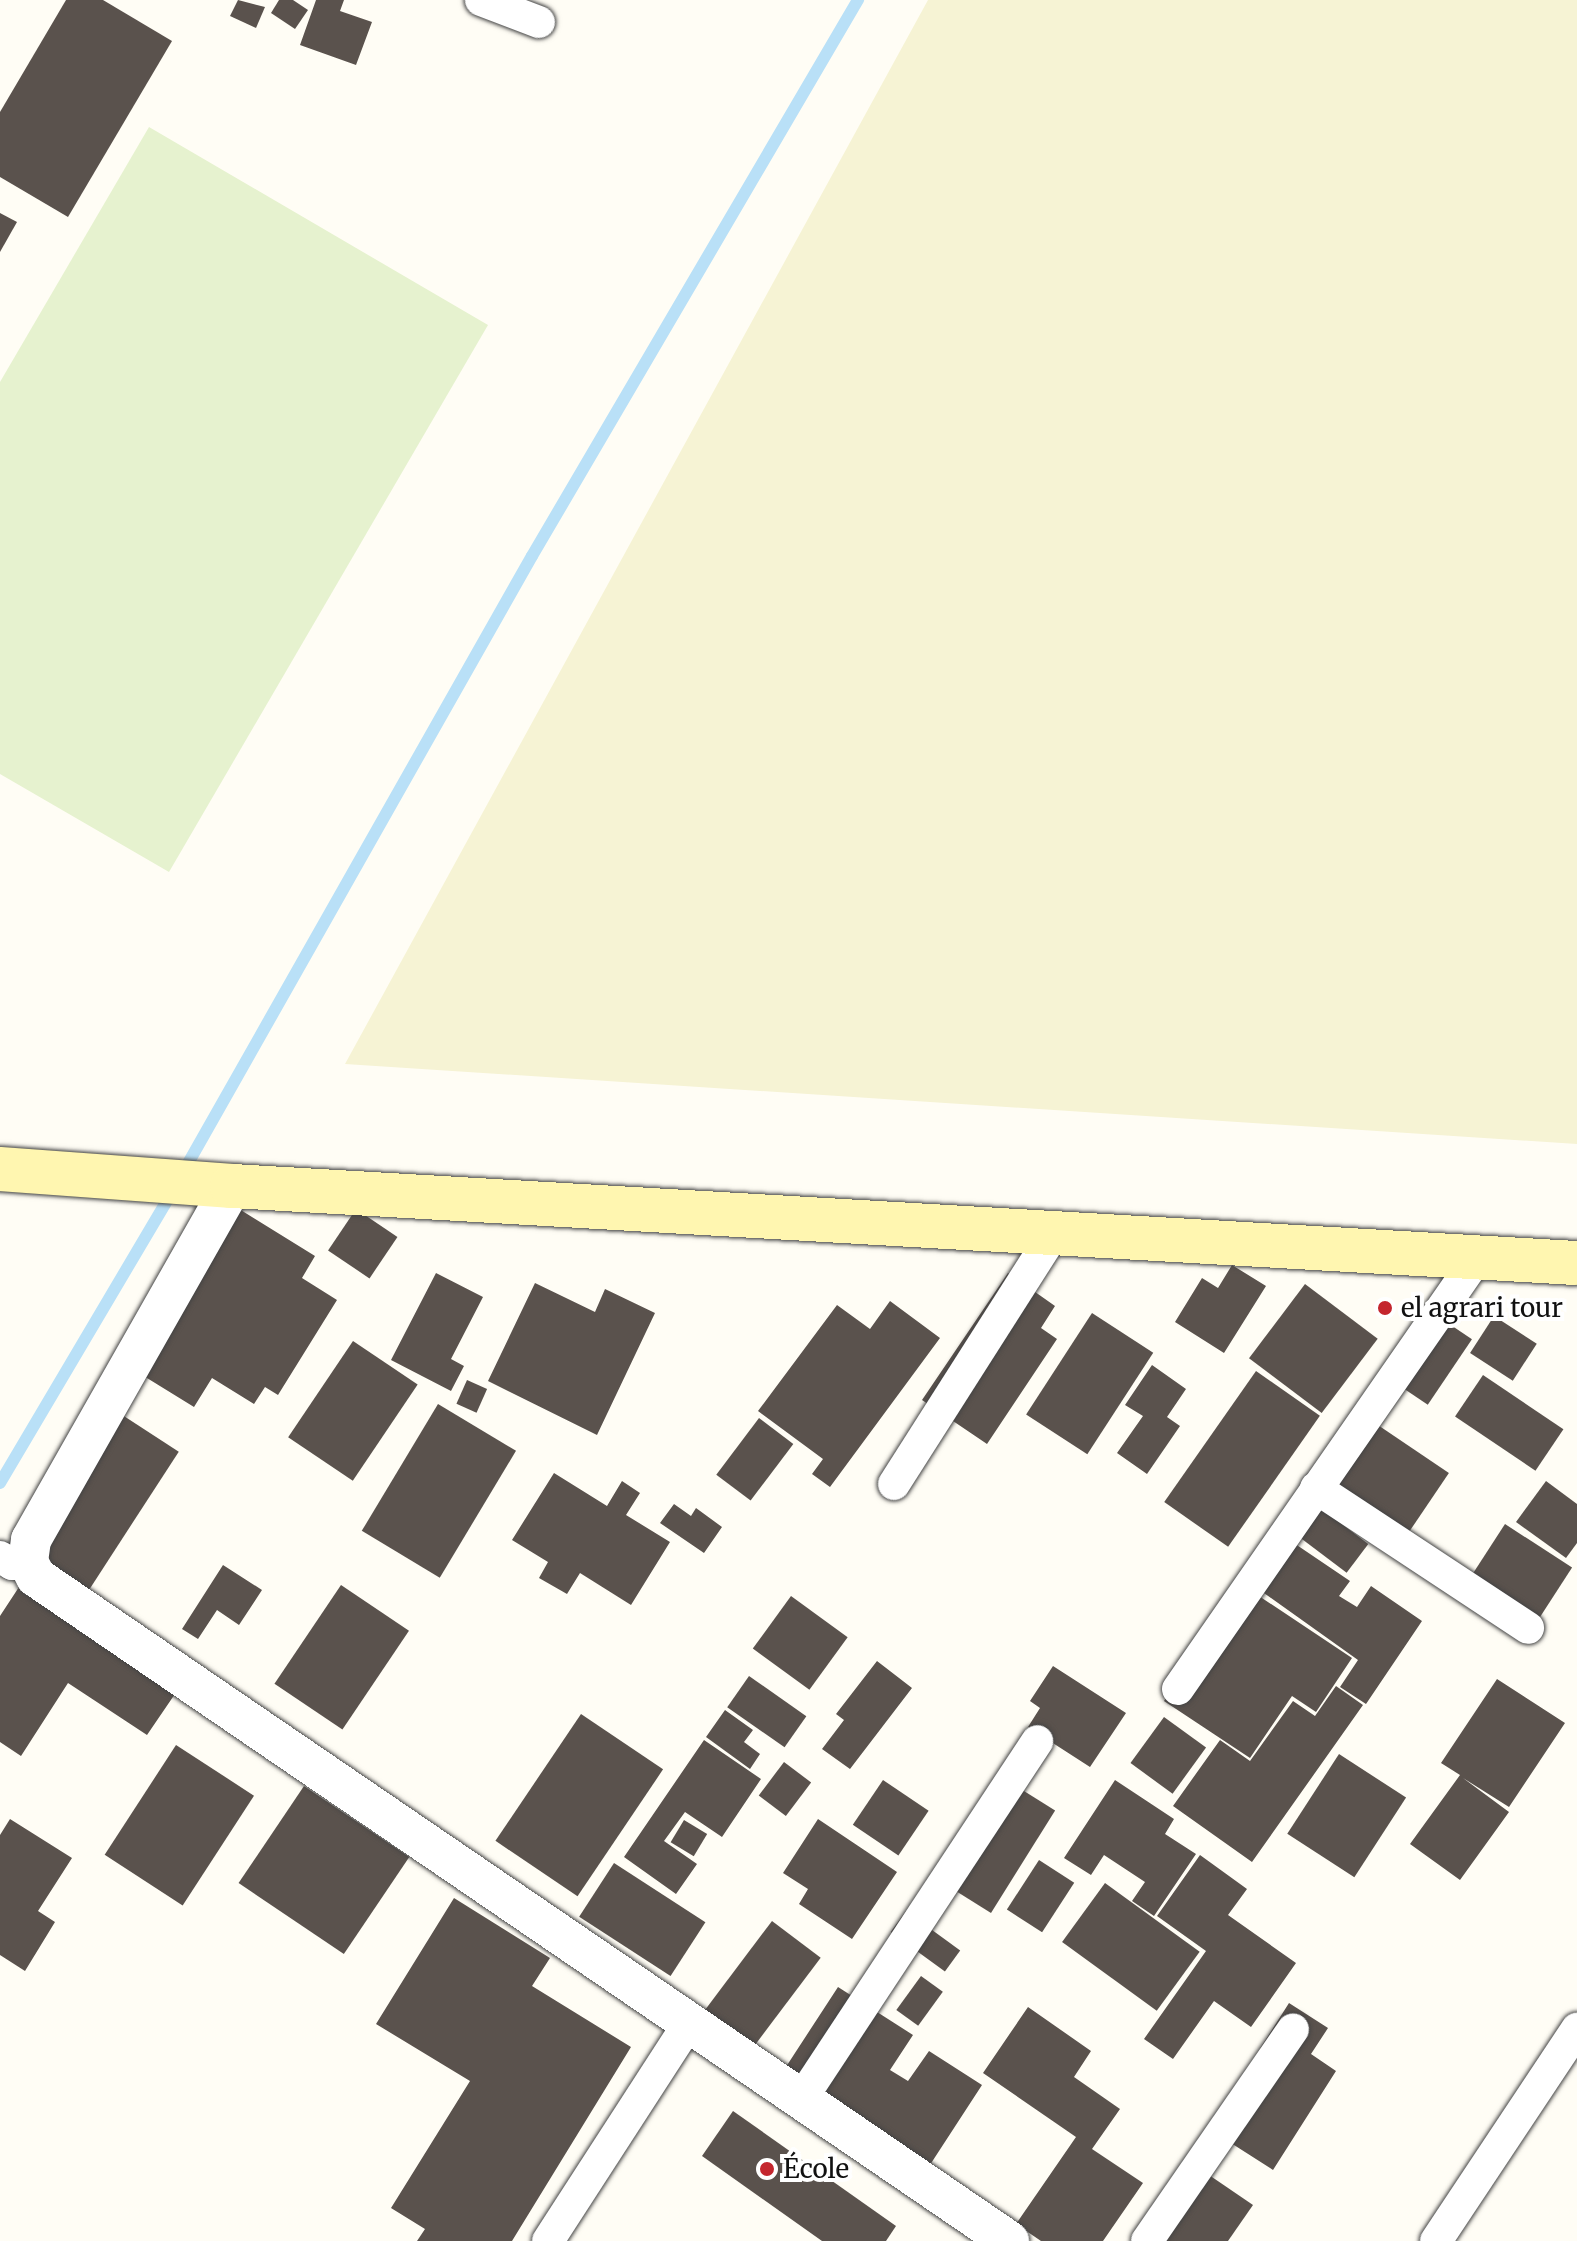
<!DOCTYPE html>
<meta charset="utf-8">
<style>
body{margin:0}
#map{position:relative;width:1577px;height:2241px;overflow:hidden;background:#fffdf5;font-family:Merriweather,serif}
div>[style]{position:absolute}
.farmland>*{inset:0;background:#f6f3d4}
.pitch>*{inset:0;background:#e6f2cf}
.stream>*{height:12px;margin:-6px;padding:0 6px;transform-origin:6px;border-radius:6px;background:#b9e0f7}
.building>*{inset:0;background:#5a524d;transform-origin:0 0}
.roads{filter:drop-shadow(0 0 2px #444) drop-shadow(0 0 2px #444)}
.minor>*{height:32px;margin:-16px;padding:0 16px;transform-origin:16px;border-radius:16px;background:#fff}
.tertiary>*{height:40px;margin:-20px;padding:0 20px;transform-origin:20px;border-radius:20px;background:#fff}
.secondary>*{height:44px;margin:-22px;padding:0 22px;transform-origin:22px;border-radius:22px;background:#fff6b0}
.dots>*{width:22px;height:22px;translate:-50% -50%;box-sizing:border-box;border:4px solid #fff;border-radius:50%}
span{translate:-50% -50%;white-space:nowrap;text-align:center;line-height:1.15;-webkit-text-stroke:8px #fff;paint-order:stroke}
.poi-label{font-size:26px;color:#111}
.left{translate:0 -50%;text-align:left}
</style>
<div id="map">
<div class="farmland">
<i style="clip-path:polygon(928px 0,1577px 0,1577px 1144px,345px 1064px)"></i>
</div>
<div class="pitch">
<i style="clip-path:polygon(149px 127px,488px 325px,169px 872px,0 774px,0 382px)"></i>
</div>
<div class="stream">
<i style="left:182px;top:1174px;width:710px;rotate:-60.48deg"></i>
<i style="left:532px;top:556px;width:645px;rotate:-59.62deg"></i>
<i style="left:0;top:1483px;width:340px;rotate:-59.4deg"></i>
</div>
<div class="building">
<i style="clip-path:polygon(66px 0,103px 0,172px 41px,68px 217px,0 177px,0 112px)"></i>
<i style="clip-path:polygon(238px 0,265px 7px,256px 28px,230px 16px)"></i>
<i style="clip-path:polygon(279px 0,293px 0,308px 10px,295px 29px,271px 13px)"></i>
<i style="clip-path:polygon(316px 0,344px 0,340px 11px,372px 22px,356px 65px,300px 45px)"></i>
<i style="clip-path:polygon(0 213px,17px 222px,0 252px)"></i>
<i style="clip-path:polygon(223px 1199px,315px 1256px,302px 1278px,337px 1300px,278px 1395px,265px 1387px,254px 1404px,212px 1378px,194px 1407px,121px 1362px)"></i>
<i style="left:356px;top:1209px;width:50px;height:50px;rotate:34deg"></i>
<i style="clip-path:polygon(1232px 1265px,1266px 1286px,1224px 1353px,1175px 1322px,1202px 1278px,1218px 1288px)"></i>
<i style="clip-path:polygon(436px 1273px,483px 1297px,451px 1359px,464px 1366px,451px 1391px,391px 1360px)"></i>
<i style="clip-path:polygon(1008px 1273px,1055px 1306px,1041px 1328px,1057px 1339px,987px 1444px,922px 1400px)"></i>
<i style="clip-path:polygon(535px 1283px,595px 1312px,605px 1289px,655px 1313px,597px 1435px,488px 1381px)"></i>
<i style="left:1305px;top:1284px;width:91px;height:93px;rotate:37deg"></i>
<i style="clip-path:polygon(890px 1301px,940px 1338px,830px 1487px,812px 1474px,823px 1459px,758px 1411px,837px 1305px,870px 1329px)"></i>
<i style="left:1092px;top:1313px;width:73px;height:121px;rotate:33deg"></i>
<i style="left:1433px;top:1313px;width:47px;height:79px;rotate:34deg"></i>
<i style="left:1494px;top:1316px;width:51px;height:44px;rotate:33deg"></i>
<i style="left:353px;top:1341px;width:78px;height:116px;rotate:34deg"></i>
<i style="clip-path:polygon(1152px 1365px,1186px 1389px,1167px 1417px,1180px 1426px,1147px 1474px,1117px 1453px,1143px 1416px,1125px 1405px)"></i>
<i style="left:1256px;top:1371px;width:78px;height:160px;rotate:35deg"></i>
<i style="left:1483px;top:1375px;width:97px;height:50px;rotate:34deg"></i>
<i style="left:467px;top:1380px;width:22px;height:26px;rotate:24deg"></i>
<i style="left:438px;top:1404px;width:91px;height:148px;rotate:31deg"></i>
<i style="left:110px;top:1407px;width:82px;height:166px;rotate:33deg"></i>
<i style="left:1366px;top:1417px;width:100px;height:72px;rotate:34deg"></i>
<i style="left:759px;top:1418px;width:43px;height:71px;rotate:37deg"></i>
<i style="clip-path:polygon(554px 1473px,607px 1506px,622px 1481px,640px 1493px,626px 1515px,670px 1542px,631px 1605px,580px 1573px,567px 1594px,539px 1578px,548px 1562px,512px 1540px)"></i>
<i style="clip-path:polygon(1546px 1481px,1577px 1504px,1577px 1543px,1566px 1558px,1516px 1522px)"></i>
<i style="left:1310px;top:1500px;width:73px;height:36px;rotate:37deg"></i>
<i style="clip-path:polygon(674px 1504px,691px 1516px,696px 1508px,722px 1527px,704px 1553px,660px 1523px)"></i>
<i style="left:1505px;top:1524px;width:80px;height:89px;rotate:33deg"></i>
<i style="clip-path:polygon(1279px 1533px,1350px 1581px,1339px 1596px,1357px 1607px,1371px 1586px,1422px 1621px,1366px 1704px,1340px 1687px,1358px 1660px,1247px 1581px)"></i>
<i style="clip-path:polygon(223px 1565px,262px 1590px,239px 1625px,217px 1610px,198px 1639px,182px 1629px)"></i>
<i style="clip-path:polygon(1241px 1584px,1352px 1658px,1316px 1712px,1292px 1696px,1250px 1758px,1164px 1701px)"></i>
<i style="left:341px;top:1585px;width:82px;height:119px;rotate:34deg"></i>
<i style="clip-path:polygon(19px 1587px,177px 1691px,147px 1735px,68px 1683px,21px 1756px,0 1742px,0 1616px)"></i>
<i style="left:791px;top:1596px;width:70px;height:65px;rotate:36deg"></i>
<i style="clip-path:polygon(877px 1661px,912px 1688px,850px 1769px,822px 1749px,844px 1720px,836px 1714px)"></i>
<i style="clip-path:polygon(1053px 1666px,1126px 1713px,1090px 1767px,1028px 1727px,1040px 1708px,1030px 1701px)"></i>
<i style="left:749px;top:1676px;width:70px;height:38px;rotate:35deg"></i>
<i style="clip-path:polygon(1497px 1679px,1565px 1723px,1509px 1807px,1463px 1778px,1509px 1812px,1460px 1880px,1410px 1844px,1460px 1775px,1441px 1763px)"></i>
<i style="clip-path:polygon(1336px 1686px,1363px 1705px,1252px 1862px,1173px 1806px,1220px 1740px,1250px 1761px,1293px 1701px,1315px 1716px)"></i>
<i style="clip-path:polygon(725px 1710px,753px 1730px,744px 1742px,760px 1754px,750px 1769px,706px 1737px)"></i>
<i style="left:581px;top:1714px;width:99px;height:153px;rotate:34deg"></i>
<i style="left:1164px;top:1717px;width:52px;height:57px;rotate:36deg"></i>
<i style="clip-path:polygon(704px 1740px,761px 1779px,722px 1837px,685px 1812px,664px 1841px,697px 1864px,676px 1894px,624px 1857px)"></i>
<i style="left:176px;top:1745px;width:93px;height:131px;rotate:33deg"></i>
<i style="left:1339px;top:1754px;width:80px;height:95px;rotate:33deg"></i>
<i style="left:784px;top:1762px;width:34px;height:42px;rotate:37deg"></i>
<i style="left:1000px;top:1776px;width:65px;height:121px;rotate:32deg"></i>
<i style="left:883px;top:1780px;width:55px;height:54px;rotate:34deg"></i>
<i style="clip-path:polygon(1115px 1780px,1174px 1819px,1165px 1834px,1196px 1854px,1154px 1916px,1132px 1901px,1145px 1882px,1104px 1855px,1091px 1875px,1064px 1858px)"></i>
<i style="left:304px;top:1786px;width:127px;height:117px;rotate:34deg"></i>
<i style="clip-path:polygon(10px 1819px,72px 1858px,38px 1911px,55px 1922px,25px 1971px,0 1955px,0 1835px)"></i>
<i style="clip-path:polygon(818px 1819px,897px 1872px,852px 1939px,799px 1904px,808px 1889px,783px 1873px)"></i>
<i style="left:684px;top:1820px;width:27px;height:26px;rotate:31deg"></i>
<i style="clip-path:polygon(1200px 1855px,1247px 1889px,1228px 1915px,1296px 1963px,1251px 2027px,1214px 2001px,1173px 2059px,1144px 2039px,1206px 1951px,1157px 1916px)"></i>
<i style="left:1039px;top:1860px;width:42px;height:59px;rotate:33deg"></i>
<i style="left:614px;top:1863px;width:109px;height:64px;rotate:33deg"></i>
<i style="left:1105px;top:1883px;width:117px;height:73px;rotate:36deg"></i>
<i style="clip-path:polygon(454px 1898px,550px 1958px,532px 1986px,631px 2047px,512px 2241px,417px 2241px,425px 2229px,391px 2208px,470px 2081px,376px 2024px)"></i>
<i style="left:906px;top:1911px;width:67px;height:26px;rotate:36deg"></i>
<i style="left:772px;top:1921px;width:61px;height:112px;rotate:37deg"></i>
<i style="left:921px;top:1976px;width:27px;height:42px;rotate:36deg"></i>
<i style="clip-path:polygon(838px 1987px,913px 2035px,890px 2070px,908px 2081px,929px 2051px,982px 2085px,926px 2171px,780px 2076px)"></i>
<i style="clip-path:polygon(1289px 2003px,1328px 2028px,1311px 2054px,1336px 2071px,1273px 2170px,1209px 2129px)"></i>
<i style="clip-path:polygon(1028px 2007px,1091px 2051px,1074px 2077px,1120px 2109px,1092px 2149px,1143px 2183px,1103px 2241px,1041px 2241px,1016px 2224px,1076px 2137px,983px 2073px)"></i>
<i style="clip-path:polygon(733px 2111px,896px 2226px,886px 2241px,822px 2241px,702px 2156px)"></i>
<i style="clip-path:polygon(1187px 2160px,1253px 2205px,1228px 2241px,1132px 2241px)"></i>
</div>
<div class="roads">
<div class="minor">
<i style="left:481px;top:0;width:62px;rotate:20.8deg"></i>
<i style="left:894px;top:1484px;width:296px;rotate:-57.5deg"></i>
<i style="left:1316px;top:1488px;width:254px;rotate:33.4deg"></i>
<i style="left:0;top:1557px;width:14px;rotate:30deg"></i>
<i style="left:12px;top:1564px;width:16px;rotate:-7deg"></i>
<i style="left:1178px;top:1689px;width:525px;rotate:-55.25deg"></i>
<i style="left:800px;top:2101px;width:431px;rotate:-56.6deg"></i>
<i style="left:548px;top:2241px;width:257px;rotate:-57.1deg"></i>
<i style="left:1147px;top:2241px;width:257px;rotate:-55.4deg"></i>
<i style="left:1436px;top:2241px;width:255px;rotate:-56.4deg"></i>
</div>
<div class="tertiary">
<i style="left:232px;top:1186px;width:407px;rotate:119.6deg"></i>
<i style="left:31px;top:1540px;width:22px;rotate:98deg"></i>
<i style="left:28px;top:1562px;width:17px;rotate:62deg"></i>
<i style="left:36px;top:1577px;width:1178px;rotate:34.31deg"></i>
</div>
<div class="secondary">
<i style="left:0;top:1169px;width:233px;rotate:4.2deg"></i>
<i style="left:232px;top:1186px;width:1347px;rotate:3.28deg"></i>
</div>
</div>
<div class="dots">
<i style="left:1385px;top:1308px;background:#c4262e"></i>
<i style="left:767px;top:2169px;background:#c4262e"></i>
</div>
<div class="poi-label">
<span class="left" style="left:1401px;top:1308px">el agrari tour</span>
<span class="left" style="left:783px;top:2169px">École</span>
</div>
</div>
